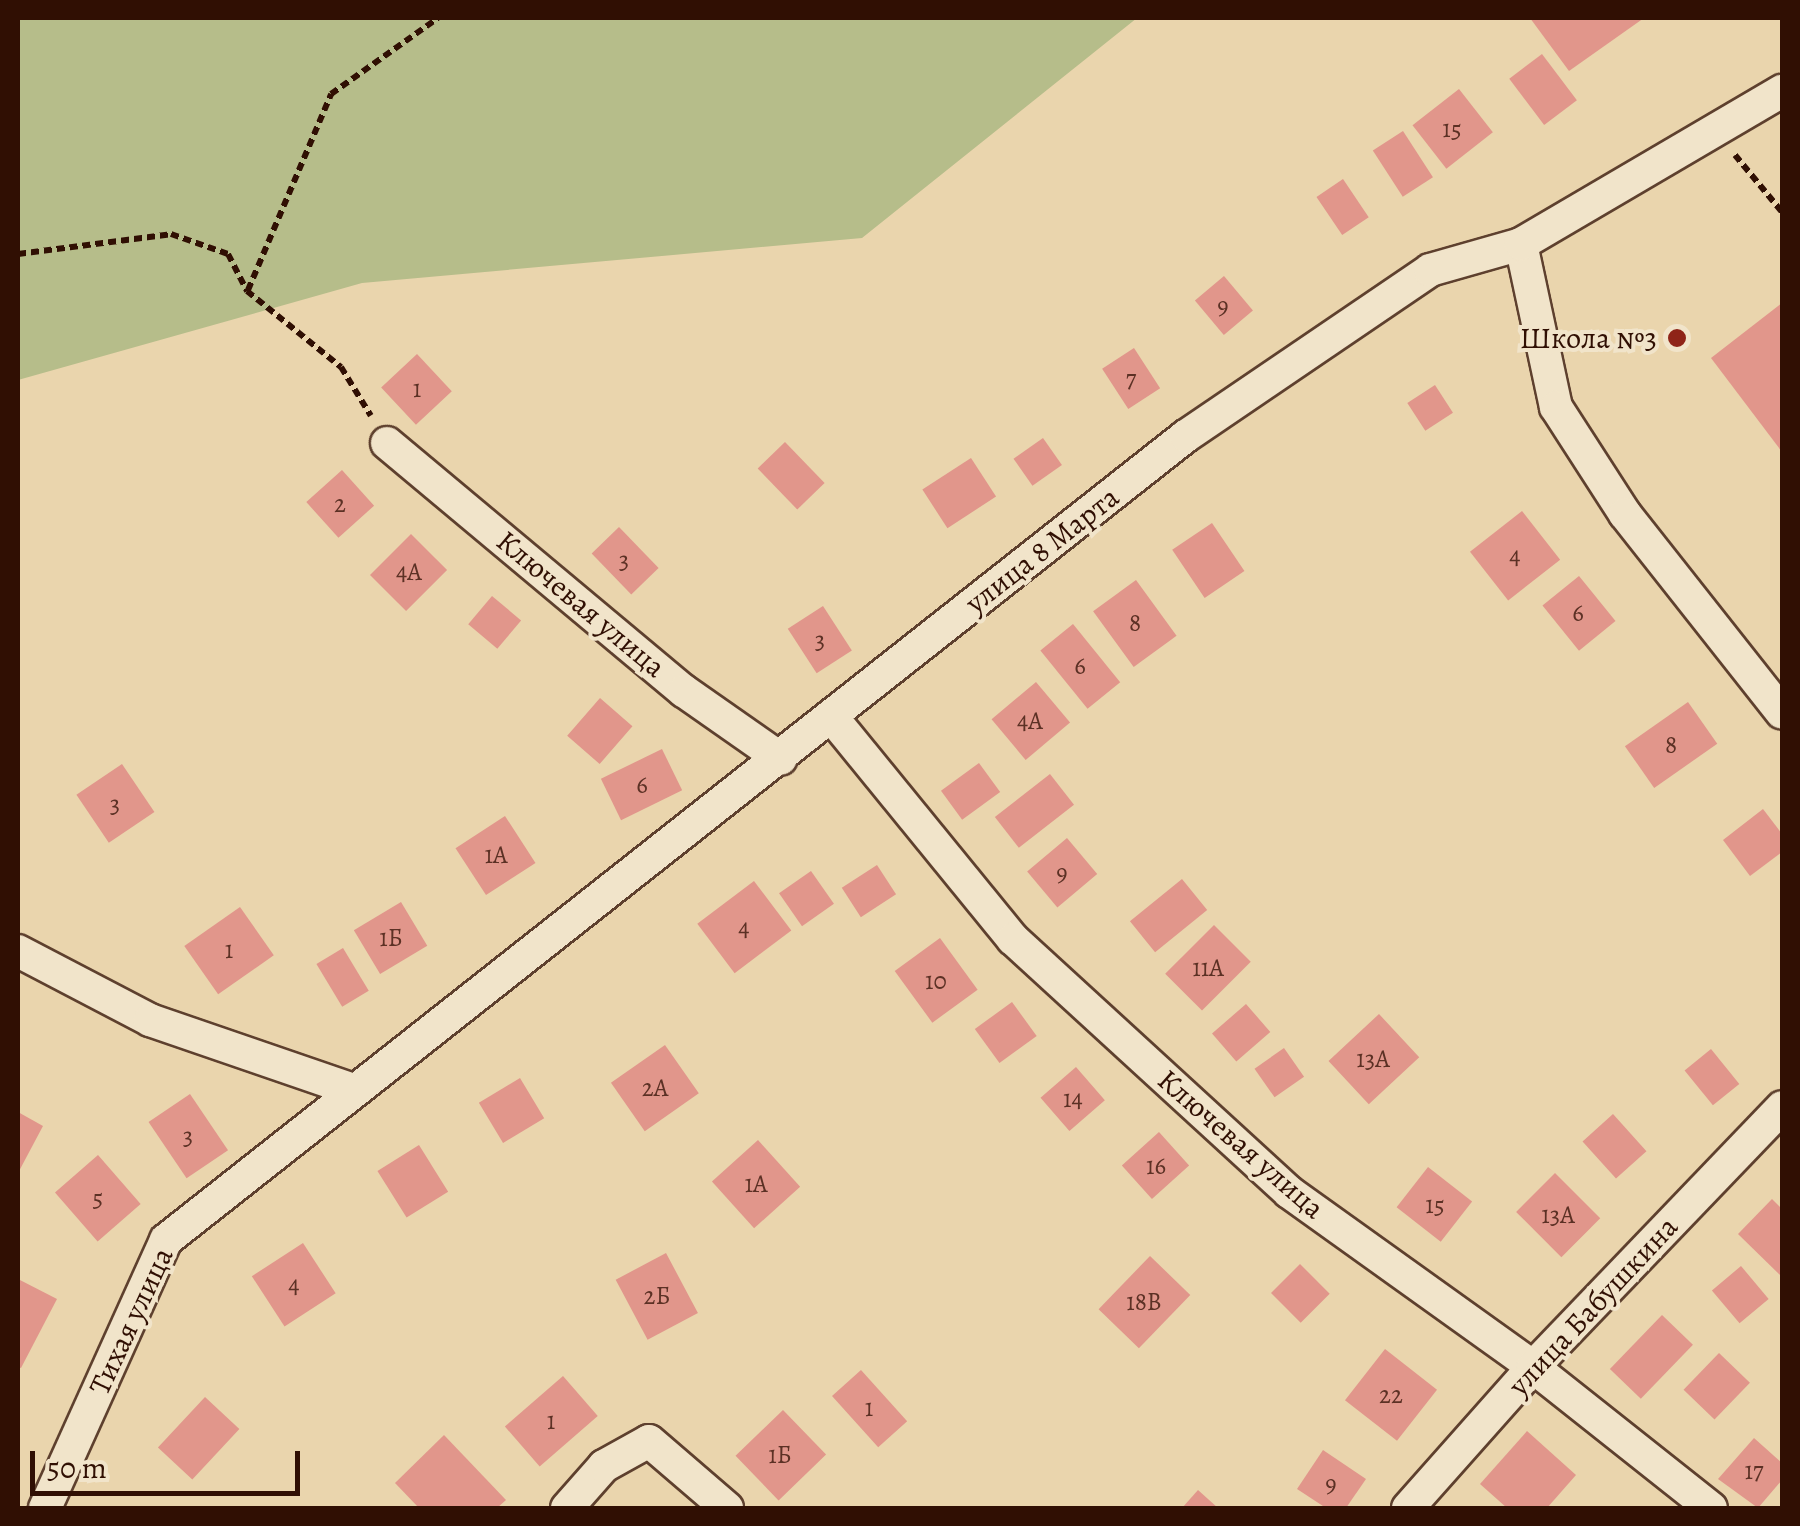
<!DOCTYPE html>
<html>
<head>
<meta charset="utf-8">
<style>
	body { margin:0 }
	#map { position:relative; width:1800px; height:1526px; overflow:hidden; background:#ead5ad; font-family:Alegreya,serif }
	div>[style] { position:absolute }
	.green>* { inset:0; background:#b6bd8a }
	.building>* { inset:0; background:#e1968b; transform-origin:0 0 }
	.path>* { height:6px; margin-top:-3px; transform-origin:0; background:repeating-linear-gradient(90deg,#300f03 0 8px,transparent 0 13px) }
	.roads { filter:drop-shadow(2px 0 #5e402e) drop-shadow(-2px 0 #5e402e) drop-shadow(0 2px #5e402e) drop-shadow(0 -2px #5e402e) }
	.street>* { height:32px; margin:-16px; padding:0 16px; transform-origin:16px; border-radius:16px; background:#f1e4ca }
	.dots>* { width:28px; height:28px; translate:-50% -50%; box-sizing:border-box; border:5px solid #f1e4ca; border-radius:50% }
	span { translate:-50% -50%; white-space:nowrap; text-align:center; line-height:1.15; -webkit-text-stroke:8px #f1e4ca; paint-order:stroke }
	.number-label { font-size:25px; color:#5c3125 }
	.number-label span { -webkit-text-stroke-width:0 }
	.poi-label { font-size:30px; color:#300f03 }
	.right { translate:-100% -50%; text-align:right }
	.street-label { font-size:30px; color:#300f03 }
	.frame { position:absolute; inset:0; border:20px solid #300f03; pointer-events:none }
	.scale { position:absolute; left:30px; top:1451px; width:270px; height:45px; box-sizing:border-box; border:5px solid #300f03; border-top:0; padding-left:12px; font-size:30px; line-height:35px; white-space:nowrap; color:#300f03; -webkit-text-stroke:8px #f1e4ca; paint-order:stroke }
</style>
</head>
<body>
<div id="map">
	<div class="green">
		<div style="clip-path:polygon(18px 18px,1137px 18px,862px 238px,362px 283px,18px 380px)"></div>
	</div>
	<div class="building">
		<div style="clip-path:polygon(1530px 18px,1644px 18px,1569px 71px)"></div>
		<div style="left:1542px;top:54px;width:58px;height:41px;rotate:53deg"></div>
		<div style="left:1459px;top:89px;width:55px;height:59px;rotate:52deg"></div>
		<div style="left:1403px;top:131px;width:55px;height:36px;rotate:57deg"></div>
		<div style="left:1343px;top:179px;width:46px;height:32px;rotate:56deg"></div>
		<div style="left:1224px;top:276px;width:45px;height:38px;rotate:50deg"></div>
		<div style="clip-path:polygon(1782px 303px,1782px 452px,1711px 358px)"></div>
		<div style="left:1134px;top:348px;width:48px;height:38px;rotate:57deg"></div>
		<div style="left:417px;top:354px;width:51px;height:49px;rotate:47deg"></div>
		<div style="left:1435px;top:385px;width:33px;height:33px;rotate:57deg"></div>
		<div style="left:1043px;top:438px;width:33px;height:36px;rotate:55deg"></div>
		<div style="left:785px;top:442px;width:57px;height:38px;rotate:46deg"></div>
		<div style="left:971px;top:458px;width:46px;height:58px;rotate:57deg"></div>
		<div style="left:342px;top:470px;width:48px;height:48px;rotate:48deg"></div>
		<div style="left:1522px;top:511px;width:62px;height:66px;rotate:52deg"></div>
		<div style="left:1212px;top:523px;width:58px;height:48px;rotate:56deg"></div>
		<div style="left:619px;top:527px;width:57px;height:38px;rotate:46deg"></div>
		<div style="left:411px;top:534px;width:51px;height:58px;rotate:45deg"></div>
		<div style="left:1579px;top:576px;width:58px;height:47px;rotate:51deg"></div>
		<div style="left:1136px;top:580px;width:69px;height:53px;rotate:54deg"></div>
		<div style="left:492px;top:596px;width:38px;height:37px;rotate:40deg"></div>
		<div style="left:823px;top:606px;width:53px;height:42px;rotate:57deg"></div>
		<div style="left:1073px;top:624px;width:75px;height:42px;rotate:51deg"></div>
		<div style="left:1036px;top:682px;width:53px;height:58px;rotate:50deg"></div>
		<div style="left:600px;top:698px;width:43px;height:50px;rotate:41deg"></div>
		<div style="left:1688px;top:702px;width:51px;height:77px;rotate:55deg"></div>
		<div style="left:662px;top:749px;width:46px;height:68px;rotate:64deg"></div>
		<div style="left:979px;top:763px;width:36px;height:47px;rotate:54deg"></div>
		<div style="left:122px;top:764px;width:58px;height:55px;rotate:56deg"></div>
		<div style="left:1050px;top:774px;width:39px;height:70px;rotate:52deg"></div>
		<div style="clip-path:polygon(1763px 809px,1782px 834px,1782px 852px,1750px 876px,1723px 840px)"></div>
		<div style="left:505px;top:816px;width:56px;height:59px;rotate:57deg"></div>
		<div style="left:1067px;top:838px;width:47px;height:52px;rotate:50deg"></div>
		<div style="left:877px;top:865px;width:35px;height:42px;rotate:57deg"></div>
		<div style="left:811px;top:871px;width:40px;height:39px;rotate:55deg"></div>
		<div style="left:1182px;top:879px;width:40px;height:67px;rotate:51deg"></div>
		<div style="left:754px;top:881px;width:62px;height:71px;rotate:53deg"></div>
		<div style="left:401px;top:902px;width:51px;height:55px;rotate:59deg"></div>
		<div style="left:240px;top:907px;width:59px;height:68px;rotate:55deg"></div>
		<div style="left:1214px;top:925px;width:52px;height:69px;rotate:45deg"></div>
		<div style="left:940px;top:938px;width:64px;height:56px;rotate:54deg"></div>
		<div style="left:343px;top:948px;width:50px;height:31px;rotate:59deg"></div>
		<div style="left:1012px;top:1002px;width:42px;height:46px;rotate:54deg"></div>
		<div style="left:1246px;top:1004px;width:37px;height:45px;rotate:49deg"></div>
		<div style="left:1379px;top:1014px;width:59px;height:69px;rotate:47deg"></div>
		<div style="left:665px;top:1045px;width:59px;height:66px;rotate:55deg"></div>
		<div style="left:1284px;top:1048px;width:35px;height:36px;rotate:55deg"></div>
		<div style="left:1711px;top:1049px;width:45px;height:34px;rotate:51deg"></div>
		<div style="left:1076px;top:1067px;width:44px;height:47px;rotate:49deg"></div>
		<div style="left:520px;top:1078px;width:47px;height:48px;rotate:59deg"></div>
		<div style="left:190px;top:1094px;width:68px;height:50px;rotate:56deg"></div>
		<div style="clip-path:polygon(18px 1112px,43px 1126px,18px 1173px)"></div>
		<div style="left:1613px;top:1114px;width:50px;height:41px;rotate:48deg"></div>
		<div style="left:1159px;top:1132px;width:45px;height:50px;rotate:48deg"></div>
		<div style="left:758px;top:1140px;width:63px;height:62px;rotate:48deg"></div>
		<div style="left:419px;top:1145px;width:55px;height:49px;rotate:58deg"></div>
		<div style="left:98px;top:1155px;width:65px;height:57px;rotate:49deg"></div>
		<div style="left:1428px;top:1167px;width:56px;height:51px;rotate:38deg"></div>
		<div style="left:1555px;top:1173px;width:64px;height:55px;rotate:45deg"></div>
		<div style="clip-path:polygon(1772px 1199px,1782px 1209px,1782px 1277px,1738px 1234px)"></div>
		<div style="left:303px;top:1243px;width:60px;height:61px;rotate:57deg"></div>
		<div style="left:666px;top:1253px;width:68px;height:57px;rotate:62deg"></div>
		<div style="left:1150px;top:1256px;width:56px;height:74px;rotate:44deg"></div>
		<div style="left:1300px;top:1264px;width:42px;height:41px;rotate:45deg"></div>
		<div style="left:1741px;top:1266px;width:43px;height:38px;rotate:50deg"></div>
		<div style="clip-path:polygon(18px 1279px,57px 1299px,21px 1368px,18px 1367px)"></div>
		<div style="left:1662px;top:1315px;width:43px;height:75px;rotate:44deg"></div>
		<div style="left:1385px;top:1349px;width:66px;height:65px;rotate:38deg"></div>
		<div style="left:1719px;top:1353px;width:43px;height:51px;rotate:44deg"></div>
		<div style="left:861px;top:1370px;width:69px;height:39px;rotate:48deg"></div>
		<div style="left:563px;top:1376px;width:53px;height:77px;rotate:49deg"></div>
		<div style="left:205px;top:1397px;width:47px;height:69px;rotate:43deg"></div>
		<div style="left:783px;top:1410px;width:62px;height:66px;rotate:46deg"></div>
		<div style="clip-path:polygon(1527px 1431px,1576px 1475px,1547px 1508px,1507px 1508px,1480px 1484px)"></div>
		<div style="clip-path:polygon(444px 1435px,506px 1500px,497px 1508px,419px 1508px,395px 1483px)"></div>
		<div style="clip-path:polygon(1754px 1438px,1782px 1463px,1782px 1480px,1758px 1508px,1718px 1479px)"></div>
		<div style="clip-path:polygon(1323px 1450px,1366px 1479px,1346px 1508px,1326px 1508px,1297px 1489px)"></div>
		<div style="clip-path:polygon(1198px 1490px,1218px 1508px,1182px 1508px)"></div>
	</div>
	<div class="path">
		<div style="left:1735px;top:155px;width:74px;rotate:50.5deg"></div>
		<div style="left:18px;top:254px;width:154px;rotate:-7.4deg"></div>
		<div style="left:171px;top:234px;width:60px;rotate:19.3deg"></div>
		<div style="left:228px;top:254px;width:42px;rotate:62.8deg"></div>
		<div style="left:247px;top:291px;width:121px;rotate:39deg"></div>
		<div style="left:341px;top:367px;width:57px;rotate:58.5deg"></div>
		<div style="left:248px;top:290px;width:213px;rotate:-67deg"></div>
		<div style="left:331px;top:94px;width:131px;rotate:-35.4deg"></div>
	</div>
	<div class="roads">
		<div class="street">
			<div style="left:1521px;top:244px;width:167px;rotate:77.9deg"></div>
			<div style="left:1556px;top:407px;width:127px;rotate:57.2deg"></div>
			<div style="left:1625px;top:514px;width:253px;rotate:51.7deg"></div>
			<div style="left:387px;top:443px;width:387px;rotate:39.9deg"></div>
			<div style="left:684px;top:691px;width:118px;rotate:35deg"></div>
			<div style="left:831px;top:716px;width:288px;rotate:50.8deg"></div>
			<div style="left:1013px;top:939px;width:374px;rotate:42.5deg"></div>
			<div style="left:1289px;top:1192px;width:300px;rotate:35.6deg"></div>
			<div style="left:1533px;top:1367px;width:227px;rotate:38.4deg"></div>
			<div style="left:18px;top:951px;width:149px;rotate:27.6deg"></div>
			<div style="left:150px;top:1020px;width:215px;rotate:19deg"></div>
			<div style="left:45px;top:1508px;width:294px;rotate:-65.7deg"></div>
			<div style="left:166px;top:1240px;width:1299px;rotate:-38.25deg"></div>
			<div style="left:1186px;top:436px;width:295px;rotate:-34.2deg"></div>
			<div style="left:1430px;top:270px;width:95px;rotate:-15.9deg"></div>
			<div style="left:1521px;top:244px;width:303px;rotate:-30.4deg"></div>
			<div style="left:567px;top:1508px;width:56px;rotate:-48.6deg"></div>
			<div style="left:604px;top:1466px;width:51px;rotate:-29.1deg"></div>
			<div style="left:649px;top:1441px;width:103px;rotate:40.7deg"></div>
			<div style="left:1408px;top:1508px;width:188px;rotate:-48.4deg"></div>
			<div style="left:1533px;top:1367px;width:360px;rotate:-46.2deg"></div>
		</div>
	</div>
	<div class="dots">
		<div style="left:1677px;top:338px;background:#8f2418"></div>
	</div>
	<div class="number-label">
		<span style="left:1452px;top:129px">15</span>
		<span style="left:1223px;top:306px">9</span>
		<span style="left:1131px;top:379px">7</span>
		<span style="left:417px;top:389px">1</span>
		<span style="left:340px;top:504px">2</span>
		<span style="left:1515px;top:556px">4</span>
		<span style="left:624px;top:560px">3</span>
		<span style="left:409px;top:572px">4А</span>
		<span style="left:1578px;top:613px">6</span>
		<span style="left:1135px;top:623px">8</span>
		<span style="left:820px;top:640px">3</span>
		<span style="left:1080px;top:666px">6</span>
		<span style="left:1030px;top:721px">4А</span>
		<span style="left:1671px;top:745px">8</span>
		<span style="left:642px;top:785px">6</span>
		<span style="left:115px;top:804px">3</span>
		<span style="left:496px;top:855px">1А</span>
		<span style="left:1062px;top:873px">9</span>
		<span style="left:744px;top:928px">4</span>
		<span style="left:391px;top:938px">1Б</span>
		<span style="left:229px;top:950px">1</span>
		<span style="left:1208px;top:968px">11А</span>
		<span style="left:936px;top:981px">10</span>
		<span style="left:1373px;top:1059px">13А</span>
		<span style="left:655px;top:1088px">2А</span>
		<span style="left:1073px;top:1099px">14</span>
		<span style="left:188px;top:1136px">3</span>
		<span style="left:1156px;top:1166px">16</span>
		<span style="left:756px;top:1184px">1А</span>
		<span style="left:98px;top:1198px">5</span>
		<span style="left:1435px;top:1205px">15</span>
		<span style="left:1558px;top:1215px">13А</span>
		<span style="left:294px;top:1285px">4</span>
		<span style="left:657px;top:1296px">2Б</span>
		<span style="left:1144px;top:1302px">18В</span>
		<span style="left:1391px;top:1395px">22</span>
		<span style="left:869px;top:1408px">1</span>
		<span style="left:551px;top:1421px">1</span>
		<span style="left:780px;top:1455px">1Б</span>
		<span style="left:1754px;top:1471px">17</span>
		<span style="left:1331px;top:1484px">9</span>
	</div>
	<div class="poi-label">
		<span class="right" style="left:1657px;top:338px">Школа №3</span>
	</div>
	<div class="street-label">
		<span style="left:1042px;top:550px;rotate:-38deg">улица 8 Марта</span>
		<span style="left:581px;top:604px;rotate:40deg">Ключевая улица</span>
		<span style="left:1241px;top:1144px;rotate:41deg">Ключевая улица</span>
		<span style="left:1593px;top:1306px;rotate:-47deg">улица Бабушкина</span>
		<span style="left:131px;top:1321px;rotate:-65deg">Тихая улица</span>
	</div>
	<div class="frame"></div>
	<div class="scale">50 m</div>
</div>
</body>
</html>
